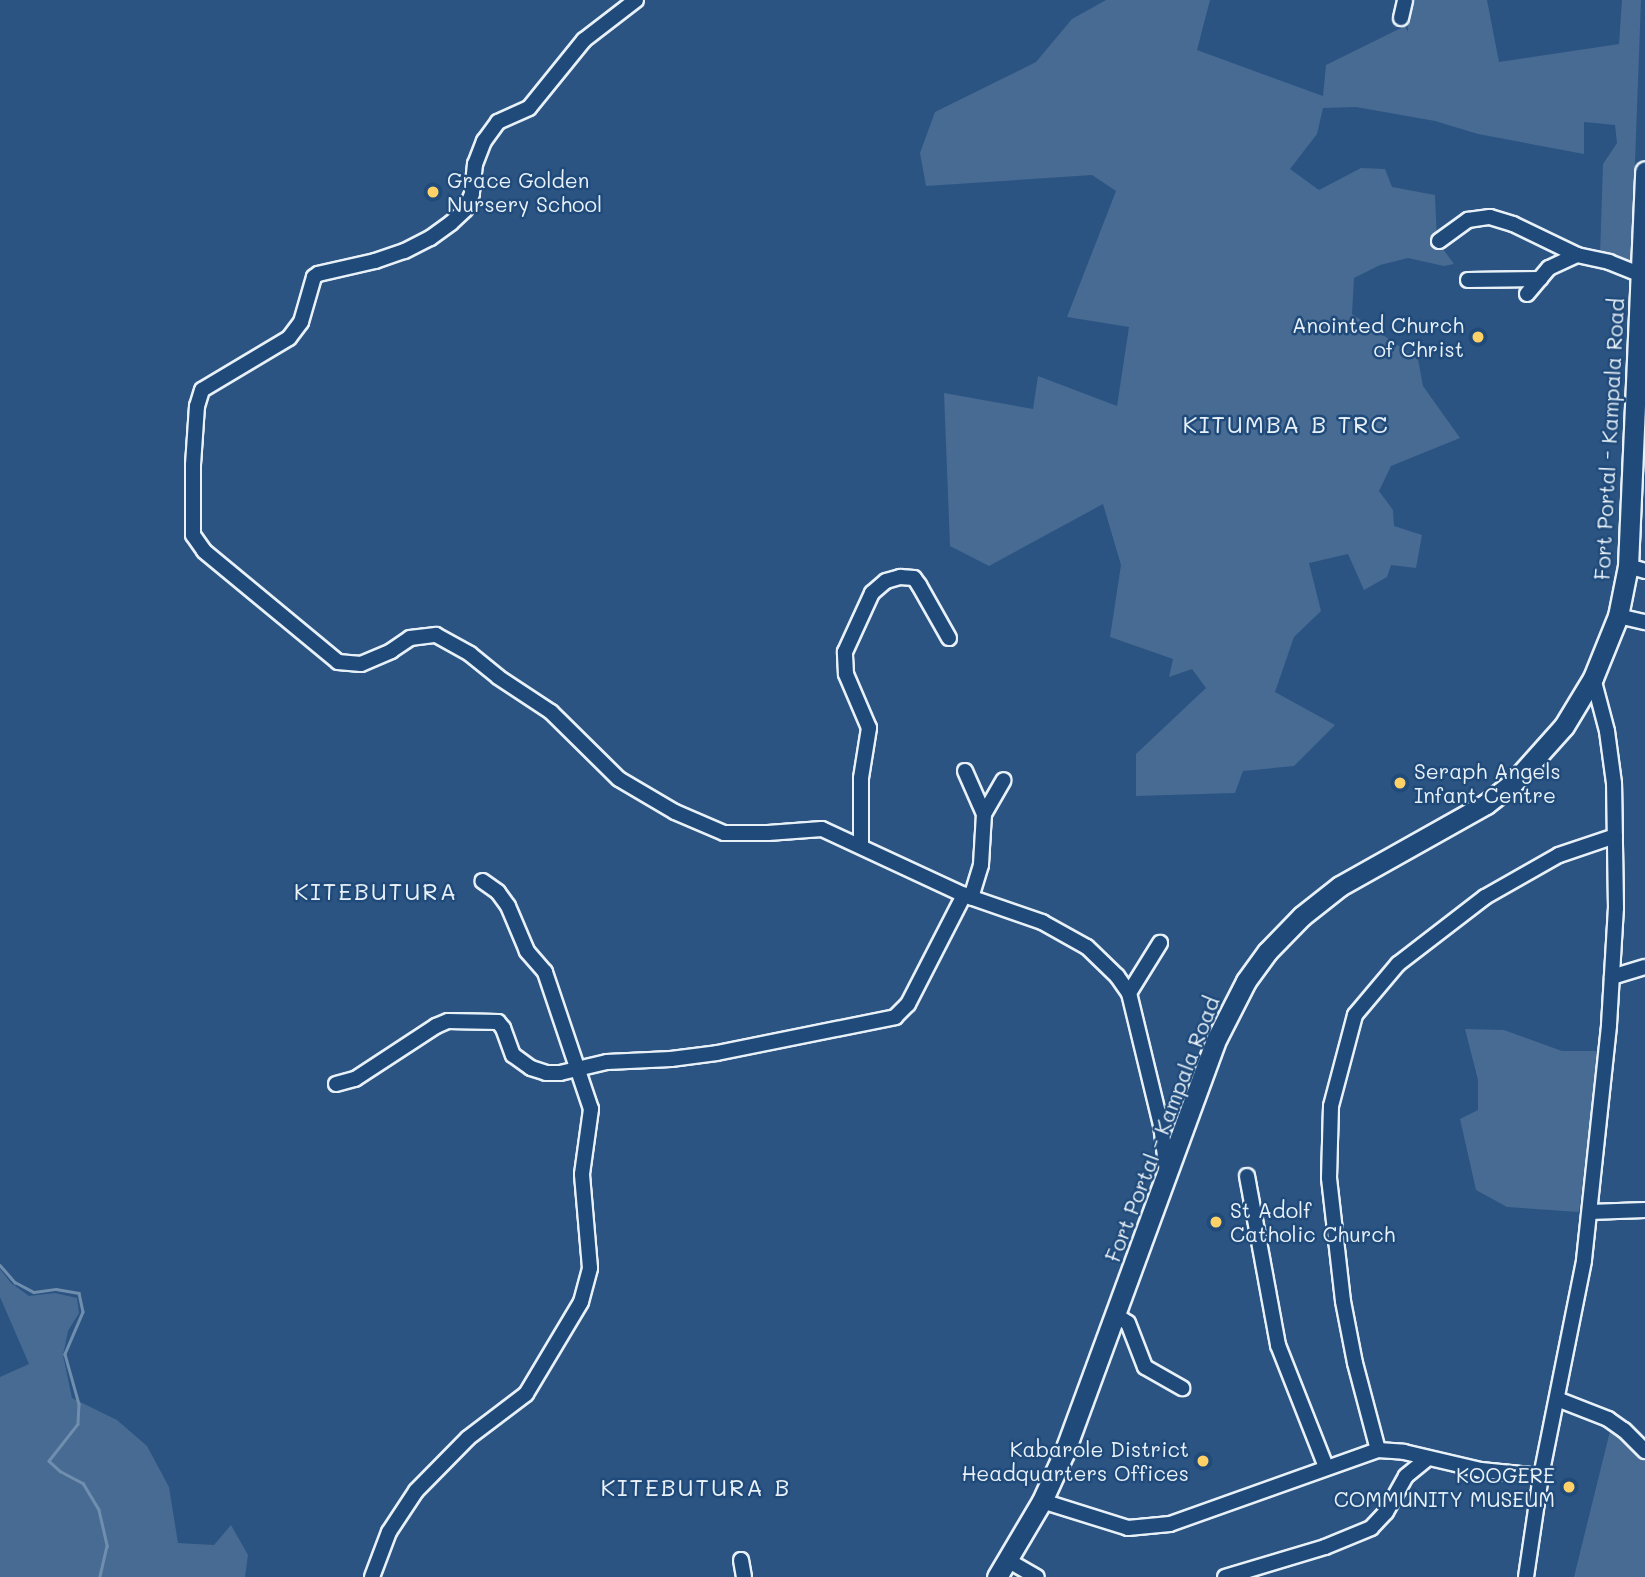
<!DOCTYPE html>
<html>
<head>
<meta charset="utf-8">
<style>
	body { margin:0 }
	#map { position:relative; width:1645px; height:1577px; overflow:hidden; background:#2b5482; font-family:Mali,sans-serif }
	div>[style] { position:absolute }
	.green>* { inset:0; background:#476b93 }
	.stream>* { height:2.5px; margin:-1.25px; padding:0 1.25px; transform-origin:1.25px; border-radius:1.25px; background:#708ead }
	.roads { filter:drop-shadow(2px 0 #e8f1f8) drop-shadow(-2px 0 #e8f1f8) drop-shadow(0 2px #e8f1f8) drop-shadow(0 -2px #e8f1f8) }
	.minor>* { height:14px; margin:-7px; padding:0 7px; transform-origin:7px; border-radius:7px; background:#1f4a7a }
	.highway>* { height:19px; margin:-9.5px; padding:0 9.5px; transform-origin:9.5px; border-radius:9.5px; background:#1f4a7a }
	.dots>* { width:19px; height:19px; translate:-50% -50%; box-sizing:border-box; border:4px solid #1f4a7a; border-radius:50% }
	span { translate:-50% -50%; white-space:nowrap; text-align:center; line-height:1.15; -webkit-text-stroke:5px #1f4a7a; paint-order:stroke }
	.poi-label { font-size:21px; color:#e8f1f8 }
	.left { translate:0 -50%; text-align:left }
	.right { translate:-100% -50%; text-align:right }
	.street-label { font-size:21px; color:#e8f1f8 }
	.quarter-label { font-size:24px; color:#e8f1f8; letter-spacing:2px }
</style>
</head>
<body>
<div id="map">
	<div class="green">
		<div style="clip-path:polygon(1106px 0,1210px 0,1197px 50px,1323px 96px,1326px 65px,1405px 26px,1408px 32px,1407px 0,1487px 0,1499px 62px,1619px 44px,1622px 0,1641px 0,1631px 271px,1600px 256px,1603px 164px,1617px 143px,1615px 125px,1584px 122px,1584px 154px,1478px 134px,1435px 121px,1356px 107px,1323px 108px,1317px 134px,1290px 169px,1319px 190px,1361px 168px,1385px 169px,1392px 187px,1435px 195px,1437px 241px,1454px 264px,1444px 266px,1408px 258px,1380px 265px,1354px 278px,1352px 314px,1418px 359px,1423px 386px,1460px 438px,1391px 466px,1379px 491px,1393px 510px,1394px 526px,1422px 535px,1416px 568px,1391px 565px,1387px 577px,1364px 590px,1348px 554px,1309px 563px,1321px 611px,1294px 637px,1275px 692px,1335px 725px,1294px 766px,1243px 771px,1235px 793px,1136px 796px,1136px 754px,1206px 688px,1192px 669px,1169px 677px,1173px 659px,1110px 637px,1121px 565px,1103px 504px,989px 566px,950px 546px,944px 393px,1033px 409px,1038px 376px,1117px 406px,1129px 327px,1067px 317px,1116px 191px,1092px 175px,926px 186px,920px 153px,935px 112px,1036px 62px,1072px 19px)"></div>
		<div style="clip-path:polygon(1465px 1029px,1504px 1030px,1562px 1051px,1599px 1051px,1579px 1212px,1507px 1207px,1476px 1190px,1460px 1119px,1478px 1110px,1478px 1080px)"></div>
		<div style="clip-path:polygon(0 1269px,11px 1283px,29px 1296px,55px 1293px,77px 1298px,79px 1313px,68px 1331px,63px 1355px,72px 1398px,117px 1420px,147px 1446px,169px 1487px,178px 1543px,214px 1545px,231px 1525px,248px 1555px,245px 1577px,0 1577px,0 1377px,29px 1364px,0 1297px)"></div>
		<div style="clip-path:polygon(1611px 1427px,1645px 1456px,1645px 1577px,1574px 1577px)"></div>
	</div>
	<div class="stream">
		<div style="left:0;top:1265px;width:23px;rotate:49deg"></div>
		<div style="left:15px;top:1282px;width:21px;rotate:28deg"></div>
		<div style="left:34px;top:1292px;width:22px;rotate:-8deg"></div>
		<div style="left:56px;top:1289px;width:23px;rotate:10deg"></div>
		<div style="left:79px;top:1293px;width:19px;rotate:78deg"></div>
		<div style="left:83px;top:1312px;width:46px;rotate:113.2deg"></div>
		<div style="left:65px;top:1354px;width:52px;rotate:74.4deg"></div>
		<div style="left:79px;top:1404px;width:20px;rotate:93deg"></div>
		<div style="left:78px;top:1424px;width:47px;rotate:128.1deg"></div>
		<div style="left:49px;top:1461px;width:15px;rotate:42deg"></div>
		<div style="left:60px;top:1471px;width:26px;rotate:28deg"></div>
		<div style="left:83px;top:1483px;width:31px;rotate:59deg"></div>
		<div style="left:99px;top:1510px;width:37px;rotate:77deg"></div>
		<div style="left:107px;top:1546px;width:32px;rotate:103deg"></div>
	</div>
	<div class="roads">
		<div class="minor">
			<div style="left:636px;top:0;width:66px;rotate:142.4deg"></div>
			<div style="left:584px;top:40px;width:87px;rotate:129deg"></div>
			<div style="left:529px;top:108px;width:34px;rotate:156deg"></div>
			<div style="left:498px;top:122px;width:24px;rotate:126deg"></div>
			<div style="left:484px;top:141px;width:25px;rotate:111deg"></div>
			<div style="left:475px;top:164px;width:30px;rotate:96deg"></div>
			<div style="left:472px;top:194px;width:17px;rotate:114deg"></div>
			<div style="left:465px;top:210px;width:19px;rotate:137deg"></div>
			<div style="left:451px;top:223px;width:26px;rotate:144deg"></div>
			<div style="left:430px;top:238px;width:29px;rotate:153deg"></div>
			<div style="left:404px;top:251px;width:31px;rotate:161deg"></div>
			<div style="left:375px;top:261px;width:58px;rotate:167.2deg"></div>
			<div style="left:318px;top:274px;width:5px;rotate:143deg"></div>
			<div style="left:314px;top:277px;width:47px;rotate:106.1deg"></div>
			<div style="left:301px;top:322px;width:20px;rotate:127deg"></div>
			<div style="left:289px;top:338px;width:101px;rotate:149.1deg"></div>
			<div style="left:202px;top:390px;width:17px;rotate:107deg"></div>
			<div style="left:197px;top:406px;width:59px;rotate:93.9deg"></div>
			<div style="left:193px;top:465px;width:70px;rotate:90deg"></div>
			<div style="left:193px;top:535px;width:19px;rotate:55deg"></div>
			<div style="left:204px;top:551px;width:174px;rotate:39.6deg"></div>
			<div style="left:338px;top:662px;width:23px;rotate:5deg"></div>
			<div style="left:361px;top:664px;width:33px;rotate:-23deg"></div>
			<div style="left:391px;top:651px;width:23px;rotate:-34deg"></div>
			<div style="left:410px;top:638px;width:26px;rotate:-7deg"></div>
			<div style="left:436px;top:635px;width:39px;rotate:29deg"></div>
			<div style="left:470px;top:654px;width:36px;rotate:39deg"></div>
			<div style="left:498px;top:677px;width:64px;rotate:33.4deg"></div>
			<div style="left:551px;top:712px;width:95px;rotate:44.6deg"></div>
			<div style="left:619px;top:779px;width:65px;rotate:30.5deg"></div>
			<div style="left:675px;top:812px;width:53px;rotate:23.2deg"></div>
			<div style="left:724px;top:833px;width:44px"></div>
			<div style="left:768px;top:833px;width:54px;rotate:-4.2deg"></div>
			<div style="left:822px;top:829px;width:157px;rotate:24.9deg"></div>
			<div style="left:964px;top:895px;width:83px;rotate:19.1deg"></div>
			<div style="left:1042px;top:922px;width:51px;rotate:29.1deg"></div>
			<div style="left:1087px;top:947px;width:42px;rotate:44deg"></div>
			<div style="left:1117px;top:976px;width:21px;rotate:55deg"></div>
			<div style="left:1129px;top:993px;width:136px;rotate:76.4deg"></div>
			<div style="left:1161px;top:1125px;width:47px;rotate:82.7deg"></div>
			<div style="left:1401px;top:18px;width:18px;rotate:-77deg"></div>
			<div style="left:1439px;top:241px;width:36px;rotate:-36deg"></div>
			<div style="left:1468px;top:220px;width:22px;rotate:-8deg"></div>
			<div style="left:1490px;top:217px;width:24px;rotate:17deg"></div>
			<div style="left:1513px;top:224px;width:71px;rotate:25.8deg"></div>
			<div style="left:1468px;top:280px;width:72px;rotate:-0.8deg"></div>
			<div style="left:1527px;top:294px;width:34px;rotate:-50deg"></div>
			<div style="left:1549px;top:268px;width:31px;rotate:-25deg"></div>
			<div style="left:1577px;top:255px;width:33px;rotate:12deg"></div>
			<div style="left:1609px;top:262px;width:35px;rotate:22deg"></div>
			<div style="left:1628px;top:566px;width:18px;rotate:16deg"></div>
			<div style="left:1618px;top:616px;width:28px;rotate:13deg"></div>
			<div style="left:965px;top:771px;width:47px;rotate:66.2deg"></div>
			<div style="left:984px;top:814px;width:51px;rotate:93.4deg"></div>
			<div style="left:981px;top:865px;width:34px;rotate:107deg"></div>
			<div style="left:984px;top:814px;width:39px;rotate:-60deg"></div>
			<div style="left:861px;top:846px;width:68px;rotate:-90deg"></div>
			<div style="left:861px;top:778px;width:51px;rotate:-80.9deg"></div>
			<div style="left:869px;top:728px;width:59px;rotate:-113.1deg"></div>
			<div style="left:846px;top:674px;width:22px;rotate:-93deg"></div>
			<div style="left:845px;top:652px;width:65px;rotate:-65.4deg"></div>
			<div style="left:872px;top:593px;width:18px;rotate:-41deg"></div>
			<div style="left:886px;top:581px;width:15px;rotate:-16deg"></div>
			<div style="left:900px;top:577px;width:14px;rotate:4deg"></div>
			<div style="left:914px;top:578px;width:9px;rotate:54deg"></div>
			<div style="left:919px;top:585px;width:61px;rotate:60.5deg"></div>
			<div style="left:1612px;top:977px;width:34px;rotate:-17deg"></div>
			<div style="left:1129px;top:993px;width:59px;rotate:-58.2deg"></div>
			<div style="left:336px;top:1084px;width:20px;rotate:-15deg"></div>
			<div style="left:355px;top:1079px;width:97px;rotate:-33.2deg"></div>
			<div style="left:436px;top:1026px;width:13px;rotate:-23deg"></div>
			<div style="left:448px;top:1021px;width:50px;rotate:1.1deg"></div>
			<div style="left:498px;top:1022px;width:8px;rotate:50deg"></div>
			<div style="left:503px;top:1028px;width:29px;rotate:70deg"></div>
			<div style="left:513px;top:1055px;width:22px;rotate:36deg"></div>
			<div style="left:531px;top:1068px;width:16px;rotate:18deg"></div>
			<div style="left:546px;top:1073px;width:14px"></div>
			<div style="left:560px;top:1073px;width:48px;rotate:-13.2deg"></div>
			<div style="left:607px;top:1062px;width:64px;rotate:-2.7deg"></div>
			<div style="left:671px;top:1059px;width:46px;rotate:-7.4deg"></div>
			<div style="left:717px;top:1053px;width:182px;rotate:-11.4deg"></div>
			<div style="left:895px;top:1017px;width:18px;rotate:-45deg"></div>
			<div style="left:908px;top:1004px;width:123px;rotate:-62.8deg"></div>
			<div style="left:1247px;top:1176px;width:172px;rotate:79.6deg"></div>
			<div style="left:1278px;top:1345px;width:131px;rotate:68.5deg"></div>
			<div style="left:1590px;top:1212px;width:55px;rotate:-2.1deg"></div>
			<div style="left:1116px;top:1315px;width:14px;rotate:34deg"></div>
			<div style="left:1128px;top:1323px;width:47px;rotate:68.9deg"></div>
			<div style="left:1145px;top:1367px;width:43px;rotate:29.6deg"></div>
			<div style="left:1557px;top:1399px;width:55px;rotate:21.4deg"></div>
			<div style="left:1608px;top:1419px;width:19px;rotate:35deg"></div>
			<div style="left:1624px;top:1430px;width:30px;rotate:45deg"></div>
			<div style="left:1378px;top:1450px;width:90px;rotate:-104.8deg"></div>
			<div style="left:1355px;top:1363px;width:63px;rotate:-101deg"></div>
			<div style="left:1343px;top:1301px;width:124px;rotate:-96.5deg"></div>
			<div style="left:1329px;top:1178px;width:72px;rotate:-88.4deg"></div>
			<div style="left:1331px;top:1106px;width:94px;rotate:-75.2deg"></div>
			<div style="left:1355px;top:1015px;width:67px;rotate:-49.9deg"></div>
			<div style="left:1398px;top:964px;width:110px;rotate:-37.6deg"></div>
			<div style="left:1485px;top:897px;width:85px;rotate:-29.6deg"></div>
			<div style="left:1559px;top:855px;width:59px;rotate:-18.7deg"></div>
			<div style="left:1042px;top:1501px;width:90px;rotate:17.4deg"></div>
			<div style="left:1128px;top:1528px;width:42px;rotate:-5.4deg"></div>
			<div style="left:1170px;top:1524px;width:221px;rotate:-19.6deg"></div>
			<div style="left:1378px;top:1450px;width:26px;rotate:4deg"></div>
			<div style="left:1404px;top:1452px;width:79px;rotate:13.2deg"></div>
			<div style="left:1481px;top:1470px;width:60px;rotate:5.7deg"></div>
			<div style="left:741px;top:1560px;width:17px;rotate:80deg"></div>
			<div style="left:1009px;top:1561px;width:32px;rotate:30deg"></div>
			<div style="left:372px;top:1577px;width:48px;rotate:-69.3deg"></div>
			<div style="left:389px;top:1532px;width:49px;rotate:-56.6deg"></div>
			<div style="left:416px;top:1491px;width:74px;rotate:-45.5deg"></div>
			<div style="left:468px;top:1438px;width:73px;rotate:-37.2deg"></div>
			<div style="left:526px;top:1394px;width:107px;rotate:-59.1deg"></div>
			<div style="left:581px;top:1302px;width:35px;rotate:-75deg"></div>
			<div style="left:590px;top:1268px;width:94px;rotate:-94.9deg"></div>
			<div style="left:582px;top:1174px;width:66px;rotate:-82.1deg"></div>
			<div style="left:591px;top:1109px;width:145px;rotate:-108.6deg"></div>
			<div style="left:545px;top:972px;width:28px;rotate:-131deg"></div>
			<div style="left:527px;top:951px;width:49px;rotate:-112.9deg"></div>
			<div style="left:508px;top:906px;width:17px;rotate:-126deg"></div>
			<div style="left:498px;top:892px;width:19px;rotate:-145deg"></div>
			<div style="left:1225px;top:1577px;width:104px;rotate:-16.7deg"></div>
			<div style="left:1325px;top:1547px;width:50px;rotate:-22.4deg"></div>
			<div style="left:1371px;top:1528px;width:22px;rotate:-47deg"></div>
			<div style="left:1386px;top:1512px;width:41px;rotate:-60.9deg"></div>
			<div style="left:1406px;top:1476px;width:28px;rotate:-39deg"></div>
			<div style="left:1526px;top:1577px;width:102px;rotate:-81.6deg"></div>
			<div style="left:1541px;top:1476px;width:220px;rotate:-78.7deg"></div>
			<div style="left:1584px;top:1260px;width:236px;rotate:-83.9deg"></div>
			<div style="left:1609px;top:1025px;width:117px;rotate:-86.6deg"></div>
			<div style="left:1616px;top:908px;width:125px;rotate:-90.9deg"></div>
			<div style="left:1614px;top:783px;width:52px;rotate:-97.7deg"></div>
			<div style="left:1607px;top:731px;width:55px;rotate:-104.8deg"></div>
		</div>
		<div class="highway">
			<div style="left:997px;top:1577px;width:88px;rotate:-59.4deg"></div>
			<div style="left:1042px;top:1501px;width:53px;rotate:-65.4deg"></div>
			<div style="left:1064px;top:1453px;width:442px;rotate:-69.8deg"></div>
			<div style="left:1217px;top:1038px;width:64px;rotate:-63deg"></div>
			<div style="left:1246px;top:981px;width:36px;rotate:-54deg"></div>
			<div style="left:1267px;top:952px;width:50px;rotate:-45.8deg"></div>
			<div style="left:1302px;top:916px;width:48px;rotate:-38.3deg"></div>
			<div style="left:1340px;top:886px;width:167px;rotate:-29.3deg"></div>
			<div style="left:1486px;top:804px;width:34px;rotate:-38deg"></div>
			<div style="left:1513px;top:783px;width:76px;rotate:-48.2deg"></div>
			<div style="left:1564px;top:726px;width:56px;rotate:-58.9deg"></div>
			<div style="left:1593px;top:678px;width:67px;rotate:-68deg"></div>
			<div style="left:1618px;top:616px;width:51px;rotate:-78.7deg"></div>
			<div style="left:1628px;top:566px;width:395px;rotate:-87.5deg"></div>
		</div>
	</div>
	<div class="dots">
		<div style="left:433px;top:192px;background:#ffd166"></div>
		<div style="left:1478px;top:337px;background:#ffd166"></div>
		<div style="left:1400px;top:783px;background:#ffd166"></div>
		<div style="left:1216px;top:1222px;background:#ffd166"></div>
		<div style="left:1203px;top:1461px;background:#ffd166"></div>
		<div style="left:1569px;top:1487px;background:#ffd166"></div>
	</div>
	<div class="poi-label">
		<span class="left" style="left:447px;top:192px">Grace Golden<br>Nursery School</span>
		<span class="right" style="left:1464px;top:337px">Anointed Church<br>of Christ</span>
		<span class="left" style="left:1414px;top:783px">Seraph Angels<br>Infant Centre</span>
		<span class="left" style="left:1230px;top:1222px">St Adolf<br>Catholic Church</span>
		<span class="right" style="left:1189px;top:1461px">Kabarole District<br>Headquarters Offices</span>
		<span class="right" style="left:1555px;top:1487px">KOOGERE<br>COMMUNITY MUSEUM</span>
	</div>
	<div class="street-label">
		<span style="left:1609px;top:439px;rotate:-87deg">Fort Portal - Kampala Road</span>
		<span style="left:1162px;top:1129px;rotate:-69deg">Fort Portal - Kampala Road</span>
	</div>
	<div class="quarter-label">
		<span style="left:1286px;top:424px">KITUMBA B TRC</span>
		<span style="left:376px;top:891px">KITEBUTURA</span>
		<span style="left:696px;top:1487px">KITEBUTURA B</span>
	</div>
</div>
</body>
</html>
